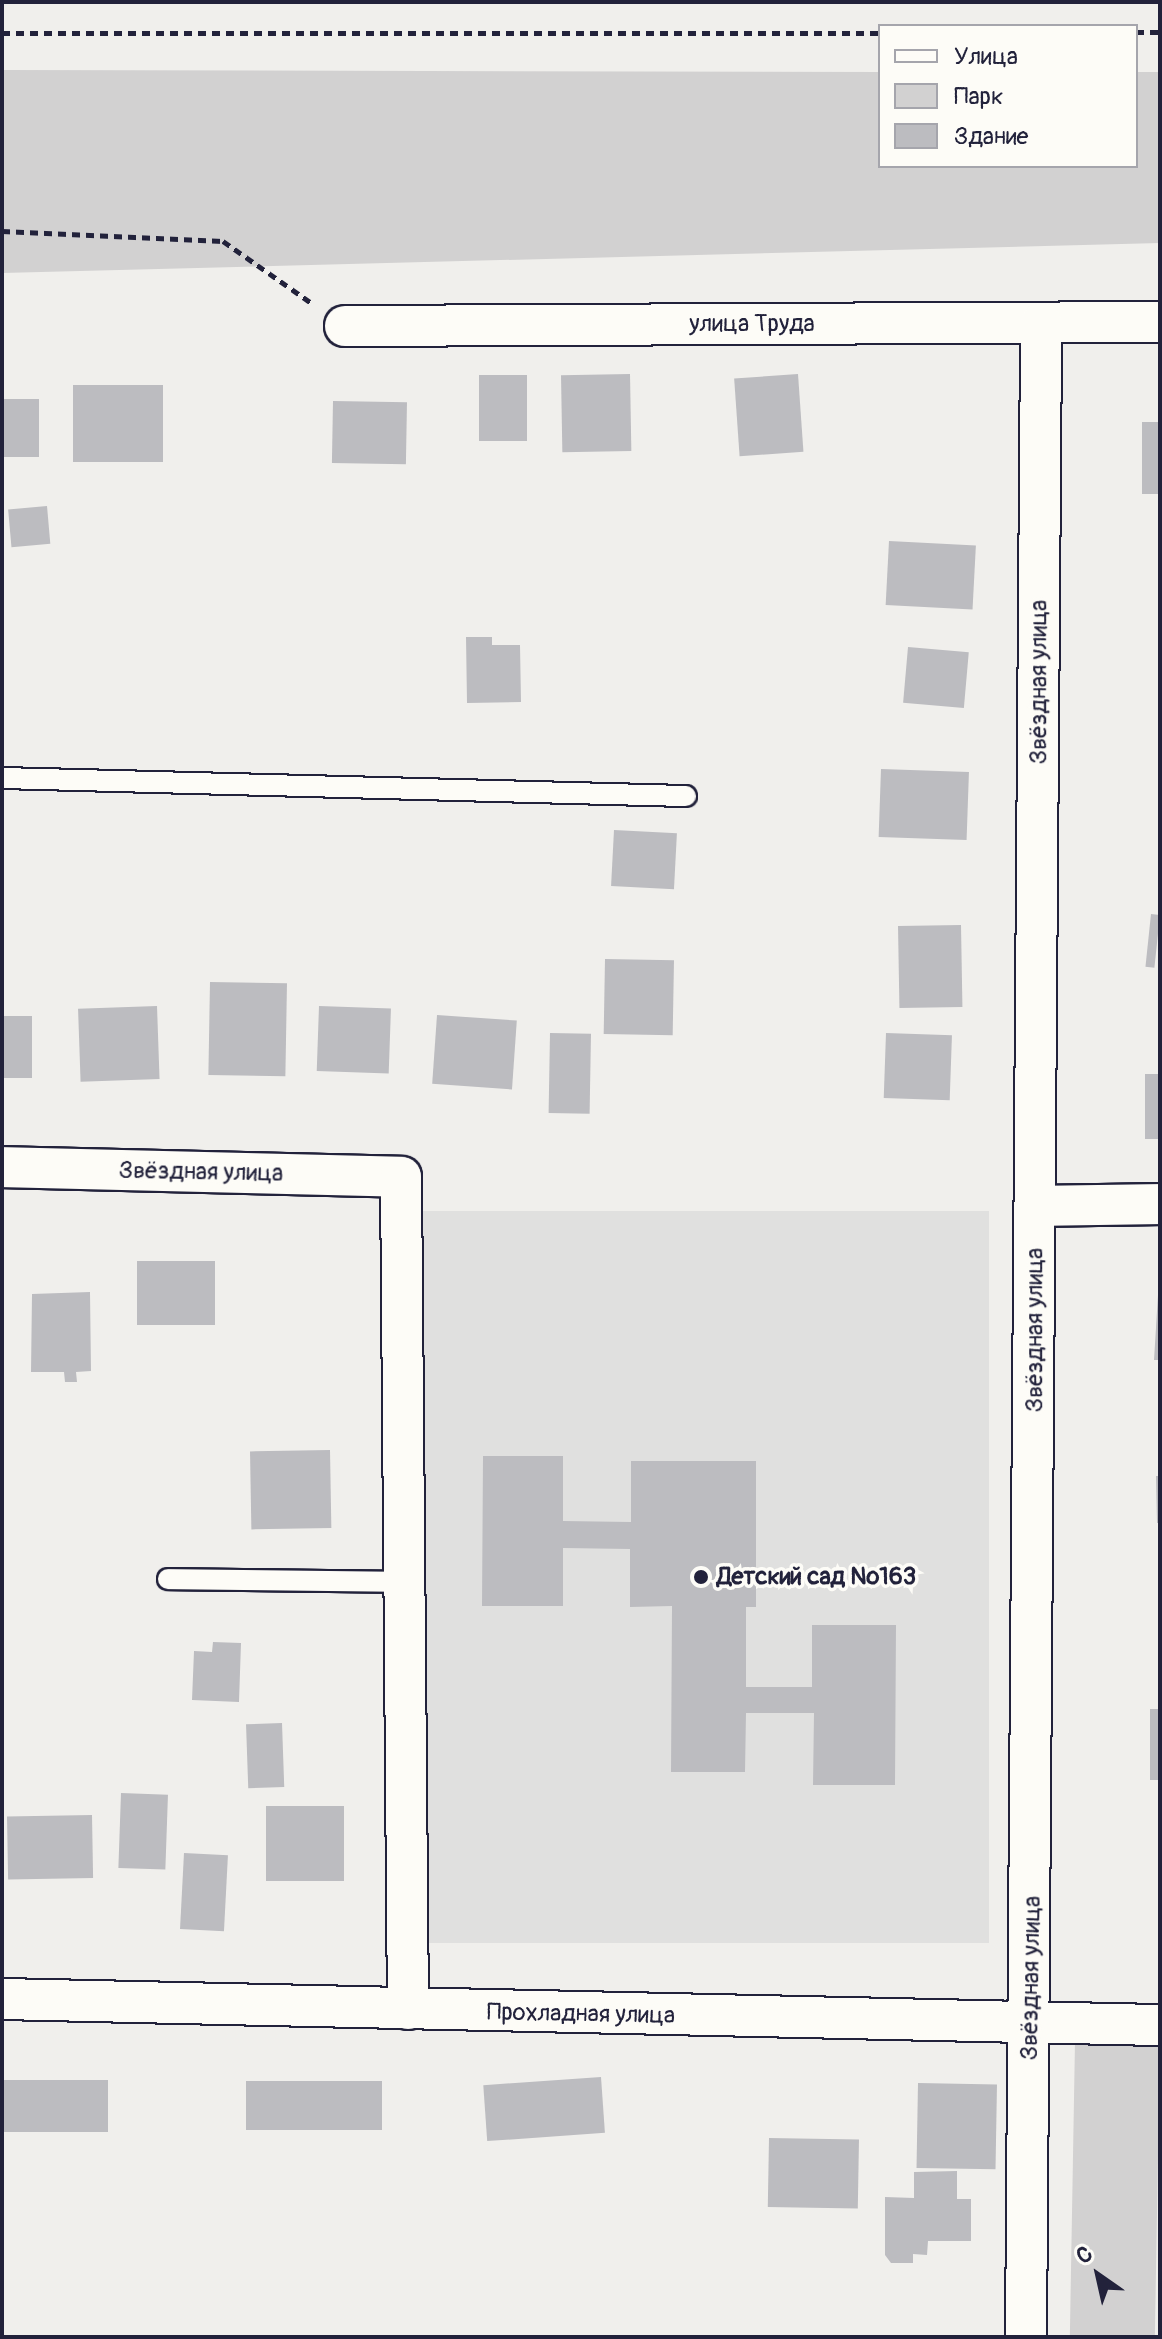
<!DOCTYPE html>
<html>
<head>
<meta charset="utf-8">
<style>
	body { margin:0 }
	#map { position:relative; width:1162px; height:2339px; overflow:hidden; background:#f0efec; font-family:Pangolin,sans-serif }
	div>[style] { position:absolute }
	.built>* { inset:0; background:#e0e0df; transform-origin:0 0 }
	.green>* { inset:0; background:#d2d1d1; transform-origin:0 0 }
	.building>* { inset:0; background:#bcbcc0; transform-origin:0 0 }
	.path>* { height:5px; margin-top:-2.5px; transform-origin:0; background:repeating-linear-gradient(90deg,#22223b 0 8px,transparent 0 14px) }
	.roads { filter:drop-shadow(2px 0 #22223b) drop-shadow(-2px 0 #22223b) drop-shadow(0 2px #22223b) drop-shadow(0 -2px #22223b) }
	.lane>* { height:20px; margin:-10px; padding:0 10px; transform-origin:10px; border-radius:10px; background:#fdfcf7 }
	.street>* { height:40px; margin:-20px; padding:0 20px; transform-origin:20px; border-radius:20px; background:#fdfcf7 }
	.dots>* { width:22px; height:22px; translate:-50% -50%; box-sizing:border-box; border:4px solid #fdfcf7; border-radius:50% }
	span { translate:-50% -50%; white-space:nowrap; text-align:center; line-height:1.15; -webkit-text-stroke:7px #fdfcf7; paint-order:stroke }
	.street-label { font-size:24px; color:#22223b }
	.poi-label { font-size:24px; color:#22223b; font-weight:700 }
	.left { translate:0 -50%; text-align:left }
	.frame { position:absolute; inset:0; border:4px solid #22223b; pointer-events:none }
	.legend { position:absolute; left:878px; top:24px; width:260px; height:144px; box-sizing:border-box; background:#fdfcf7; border:2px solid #a5a5ac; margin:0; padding:10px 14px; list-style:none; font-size:24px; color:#22223b }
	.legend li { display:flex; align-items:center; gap:16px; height:40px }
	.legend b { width:40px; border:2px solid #a5a5ac }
	.north { position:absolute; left:1058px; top:2235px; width:80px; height:80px; -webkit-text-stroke:6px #fdfcf7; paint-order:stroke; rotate:326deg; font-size:22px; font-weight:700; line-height:32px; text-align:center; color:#22223b }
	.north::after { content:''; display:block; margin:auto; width:28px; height:36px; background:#22223b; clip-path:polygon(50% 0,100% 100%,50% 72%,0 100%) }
</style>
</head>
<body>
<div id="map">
	<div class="built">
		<div style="left:406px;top:1211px;width:583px;height:732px"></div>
	</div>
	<div class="green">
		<div style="clip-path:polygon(2px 70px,880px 72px,880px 166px,1136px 166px,1136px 72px,1160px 72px,1160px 243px,2px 273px)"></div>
		<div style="left:1075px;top:2041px;width:85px;height:296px;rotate:1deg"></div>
	</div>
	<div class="building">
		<div style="left:630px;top:374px;width:77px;height:69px;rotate:89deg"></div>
		<div style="left:798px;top:374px;width:78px;height:64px;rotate:86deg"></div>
		<div style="left:479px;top:375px;width:48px;height:66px"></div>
		<div style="left:73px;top:385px;width:90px;height:77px"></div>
		<div style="left:2px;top:399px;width:37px;height:58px"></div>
		<div style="left:333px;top:401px;width:74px;height:62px;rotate:1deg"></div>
		<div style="left:1142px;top:422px;width:18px;height:72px"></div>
		<div style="left:47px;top:506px;width:38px;height:39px;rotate:85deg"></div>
		<div style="left:889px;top:541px;width:87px;height:64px;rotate:3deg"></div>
		<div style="clip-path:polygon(466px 637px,492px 637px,492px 645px,520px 645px,521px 702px,467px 703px)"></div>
		<div style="left:908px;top:647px;width:61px;height:56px;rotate:5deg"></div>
		<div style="left:881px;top:769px;width:88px;height:68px;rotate:2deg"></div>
		<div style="left:614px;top:830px;width:63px;height:56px;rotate:3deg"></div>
		<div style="left:1151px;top:914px;width:9px;height:53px;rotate:6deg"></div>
		<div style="left:961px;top:925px;width:82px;height:63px;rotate:89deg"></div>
		<div style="left:605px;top:959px;width:69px;height:75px;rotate:1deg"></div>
		<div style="left:210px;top:982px;width:77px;height:93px;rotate:1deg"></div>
		<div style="left:157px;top:1006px;width:73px;height:79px;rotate:88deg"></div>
		<div style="left:319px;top:1006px;width:72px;height:65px;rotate:2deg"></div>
		<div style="left:437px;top:1015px;width:80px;height:69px;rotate:4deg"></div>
		<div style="left:2px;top:1016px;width:30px;height:62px"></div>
		<div style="left:550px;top:1033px;width:41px;height:80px;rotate:1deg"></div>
		<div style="left:886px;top:1033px;width:66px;height:65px;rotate:2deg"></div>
		<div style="left:1145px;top:1074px;width:15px;height:65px"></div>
		<div style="left:215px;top:1261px;width:64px;height:78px;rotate:90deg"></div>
		<div style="clip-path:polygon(90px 1292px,91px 1371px,76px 1372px,77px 1382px,65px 1382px,64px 1372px,31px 1372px,32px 1294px)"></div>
		<div style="clip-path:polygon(1158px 1295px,1160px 1295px,1160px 1360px,1154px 1360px)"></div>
		<div style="left:330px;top:1450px;width:78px;height:80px;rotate:89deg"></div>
		<div style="clip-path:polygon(483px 1456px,563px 1456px,563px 1521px,631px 1522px,631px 1461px,756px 1461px,756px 1607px,746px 1607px,746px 1687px,812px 1687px,812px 1625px,896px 1625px,895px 1785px,813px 1785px,814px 1713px,746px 1713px,745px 1772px,671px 1772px,672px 1606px,630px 1607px,630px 1549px,563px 1548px,563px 1606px,482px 1606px)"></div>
		<div style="clip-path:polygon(1156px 1476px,1160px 1476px,1160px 1523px,1157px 1523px)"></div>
		<div style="clip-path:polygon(213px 1642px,241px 1643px,239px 1702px,192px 1700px,194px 1651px,212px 1652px)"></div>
		<div style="left:1150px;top:1709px;width:10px;height:71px"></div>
		<div style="left:282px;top:1723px;width:64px;height:36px;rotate:88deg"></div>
		<div style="left:121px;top:1793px;width:47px;height:75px;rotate:2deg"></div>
		<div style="left:266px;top:1806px;width:78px;height:75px"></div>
		<div style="left:92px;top:1815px;width:63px;height:85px;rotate:89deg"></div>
		<div style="left:184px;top:1853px;width:44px;height:76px;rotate:3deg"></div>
		<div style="left:601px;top:2077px;width:56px;height:118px;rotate:86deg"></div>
		<div style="left:108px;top:2080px;width:52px;height:106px;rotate:90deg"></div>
		<div style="left:382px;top:2081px;width:49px;height:136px;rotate:90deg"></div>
		<div style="left:918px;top:2083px;width:79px;height:85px;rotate:1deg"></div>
		<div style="left:769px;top:2138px;width:90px;height:69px;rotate:1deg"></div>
		<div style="clip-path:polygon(957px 2171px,957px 2199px,971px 2199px,971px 2241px,928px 2241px,927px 2255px,913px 2254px,913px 2263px,891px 2263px,885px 2255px,885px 2197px,914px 2198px,914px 2172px)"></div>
	</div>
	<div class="path">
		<div style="left:1136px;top:32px;width:24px"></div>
		<div style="left:2px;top:33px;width:878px"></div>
		<div style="left:2px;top:231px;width:221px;rotate:2.6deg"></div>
		<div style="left:223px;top:241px;width:110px;rotate:35deg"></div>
	</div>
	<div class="roads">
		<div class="lane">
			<div style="left:2px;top:778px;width:684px;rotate:1.51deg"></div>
			<div style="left:168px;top:1579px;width:236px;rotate:0.7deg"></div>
		</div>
		<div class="street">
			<div style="left:345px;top:326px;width:815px;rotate:-0.28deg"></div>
			<div style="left:2px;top:1167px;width:399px;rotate:1.4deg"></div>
			<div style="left:401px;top:1177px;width:832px;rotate:89.52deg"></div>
			<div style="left:1036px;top:1206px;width:124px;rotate:-0.9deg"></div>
			<div style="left:2px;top:1999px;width:1158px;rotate:1.29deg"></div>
			<div style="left:1026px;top:2337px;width:2014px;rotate:-89.57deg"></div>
		</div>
	</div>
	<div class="dots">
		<div style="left:701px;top:1577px;background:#22223b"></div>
	</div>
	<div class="street-label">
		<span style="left:752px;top:324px">улица Труда</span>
		<span style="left:1039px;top:682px;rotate:-90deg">Звёздная улица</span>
		<span style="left:201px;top:1172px;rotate:1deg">Звёздная улица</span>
		<span style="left:1035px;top:1330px;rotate:-90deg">Звёздная улица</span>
		<span style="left:1031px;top:1978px;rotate:-89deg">Звёздная улица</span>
		<span style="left:581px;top:2014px;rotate:1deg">Прохладная улица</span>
	</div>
	<div class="poi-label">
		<span class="left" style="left:717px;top:1577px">Детский cад №163</span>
	</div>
	<div class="frame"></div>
	<ul class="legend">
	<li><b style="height:10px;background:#fdfcf7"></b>Улица</li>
	<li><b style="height:22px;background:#d2d1d1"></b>Парк</li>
	<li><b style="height:22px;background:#bcbcc0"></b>Здание</li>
	</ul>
	<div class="north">С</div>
</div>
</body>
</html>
